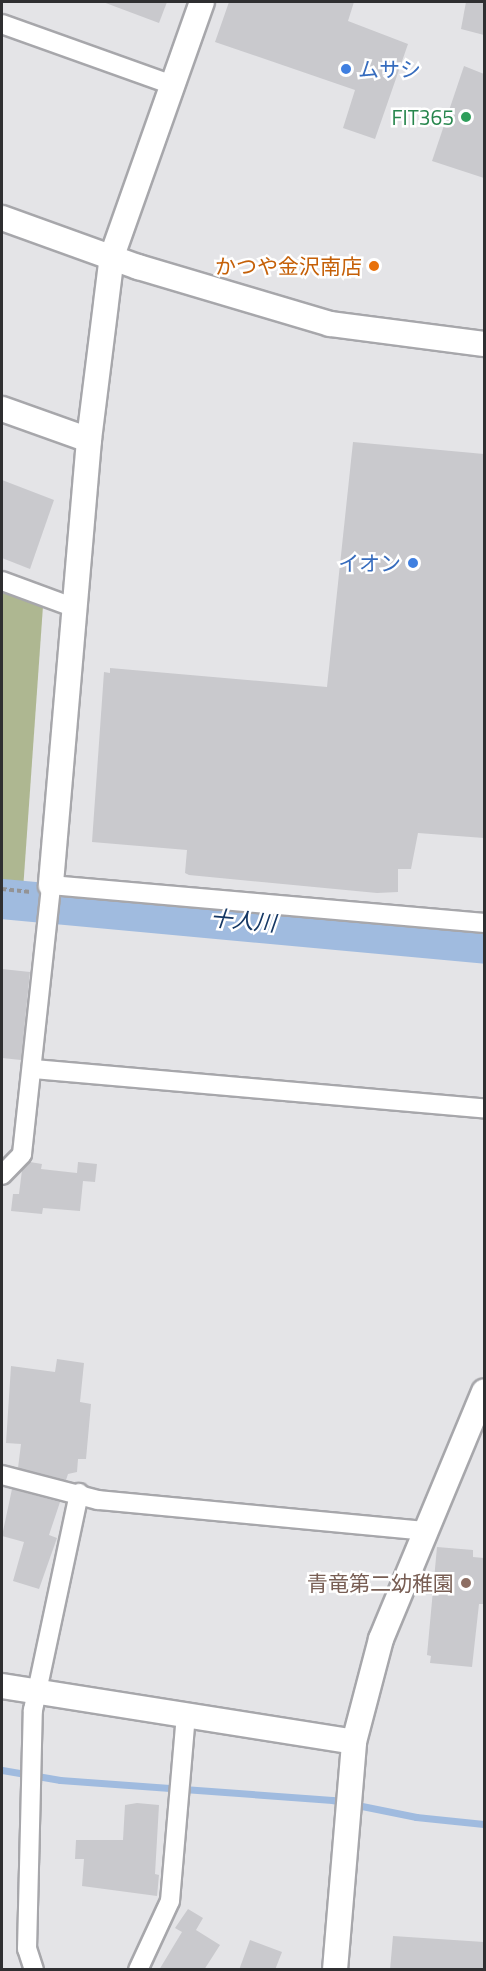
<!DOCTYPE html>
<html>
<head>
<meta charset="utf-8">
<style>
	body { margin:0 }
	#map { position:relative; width:486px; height:1971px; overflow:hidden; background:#e4e4e7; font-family:"Titillium Web","Noto Sans JP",sans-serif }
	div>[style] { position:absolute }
	.green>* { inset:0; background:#aeb791 }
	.stream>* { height:7px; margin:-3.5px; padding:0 3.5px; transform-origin:3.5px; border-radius:3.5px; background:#a0bbdf }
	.river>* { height:40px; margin:-20px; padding:0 20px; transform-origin:20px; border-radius:20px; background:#a0bbdf }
	.building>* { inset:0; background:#c9c9cd }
	.path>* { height:4px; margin-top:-2px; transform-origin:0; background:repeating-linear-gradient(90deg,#939395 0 4.5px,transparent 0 7.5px) }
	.roads { filter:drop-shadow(2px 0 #a7a7ab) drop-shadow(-2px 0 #a7a7ab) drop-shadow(0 2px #a7a7ab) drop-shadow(0 -2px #a7a7ab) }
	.street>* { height:18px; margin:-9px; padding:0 9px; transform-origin:9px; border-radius:9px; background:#fff }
	.secondary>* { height:24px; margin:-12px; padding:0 12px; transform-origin:12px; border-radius:12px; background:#fff }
	.dots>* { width:16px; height:16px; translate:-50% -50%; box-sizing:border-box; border:3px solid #fff; border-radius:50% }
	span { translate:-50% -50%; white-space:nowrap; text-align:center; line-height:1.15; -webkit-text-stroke:5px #fff; paint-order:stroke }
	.shop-label { font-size:21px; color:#366cbe }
	.left { translate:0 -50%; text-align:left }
	.right { translate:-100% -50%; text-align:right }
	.leisure-label { font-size:21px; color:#27864d }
	.food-label { font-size:21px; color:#c56008 }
	.education-label { font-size:21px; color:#785e54 }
	.water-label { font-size:22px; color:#153865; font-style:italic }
	.frame { position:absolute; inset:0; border:3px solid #2f2f31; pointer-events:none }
</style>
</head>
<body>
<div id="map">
	<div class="green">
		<div style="clip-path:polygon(2px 591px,43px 606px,23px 890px,2px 889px)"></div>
	</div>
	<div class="stream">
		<div style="left:2px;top:1770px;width:59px;rotate:9.8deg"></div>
		<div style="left:60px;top:1780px;width:273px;rotate:4.2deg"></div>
		<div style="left:332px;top:1800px;width:86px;rotate:11.4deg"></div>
		<div style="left:416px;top:1817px;width:68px;rotate:5.9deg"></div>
	</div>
	<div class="river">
		<div style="left:2px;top:899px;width:484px;rotate:5.3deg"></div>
	</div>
	<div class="building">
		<div style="clip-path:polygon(103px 2px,167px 2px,159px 23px)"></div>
		<div style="clip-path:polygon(229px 2px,354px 2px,348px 21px,408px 44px,375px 139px,343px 128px,355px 90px,215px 42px)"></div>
		<div style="clip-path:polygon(466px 2px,484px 2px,484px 35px,461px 29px)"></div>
		<div style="clip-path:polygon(464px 66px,484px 74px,484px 178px,432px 161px)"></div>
		<div style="clip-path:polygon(353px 442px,484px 454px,484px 838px,418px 833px,411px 869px,398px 869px,398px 892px,377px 893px,189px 875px,185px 873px,187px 850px,92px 842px,104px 672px,110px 673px,110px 668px,327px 687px)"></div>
		<div style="clip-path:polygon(2px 480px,54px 500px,30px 569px,2px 558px)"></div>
		<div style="clip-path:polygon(2px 969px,30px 972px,21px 1060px,2px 1058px)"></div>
		<div style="clip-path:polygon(30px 1162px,42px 1164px,41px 1169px,77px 1173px,78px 1162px,97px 1164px,95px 1182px,83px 1181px,80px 1211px,43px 1208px,42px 1214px,11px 1211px,13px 1194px,19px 1194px,22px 1170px)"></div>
		<div style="clip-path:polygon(57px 1359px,84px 1363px,80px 1402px,91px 1404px,86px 1459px,78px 1459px,77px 1472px,68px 1474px,66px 1480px,18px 1468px,21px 1444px,6px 1443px,11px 1366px,55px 1372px)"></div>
		<div style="clip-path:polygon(12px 1489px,60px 1502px,49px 1535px,57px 1538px,39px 1589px,13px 1581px,24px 1542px,2px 1536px)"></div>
		<div style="clip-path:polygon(437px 1547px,473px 1550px,473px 1557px,484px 1558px,484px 1604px,479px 1604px,472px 1667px,430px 1663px,431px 1656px,427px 1655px)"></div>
		<div style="clip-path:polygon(137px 1803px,159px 1805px,155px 1874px,159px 1875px,157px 1896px,82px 1886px,84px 1859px,75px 1859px,76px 1840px,123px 1840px,125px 1805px)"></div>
		<div style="clip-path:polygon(188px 1909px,203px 1918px,196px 1930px,220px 1945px,204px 1970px,159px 1970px,182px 1932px,175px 1928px)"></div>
		<div style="clip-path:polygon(393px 1936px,484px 1942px,484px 1970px,390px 1970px)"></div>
		<div style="clip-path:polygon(250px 1940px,282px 1952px,275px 1970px,239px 1970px)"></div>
	</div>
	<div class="path">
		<div style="left:2px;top:889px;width:29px;rotate:6deg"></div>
	</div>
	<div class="roads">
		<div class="street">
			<div style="left:2px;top:24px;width:181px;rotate:19.7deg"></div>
			<div style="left:2px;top:581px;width:78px;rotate:20.3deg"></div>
			<div style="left:34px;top:1069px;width:452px;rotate:5deg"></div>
			<div style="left:2px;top:1175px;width:29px;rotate:-46deg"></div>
			<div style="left:22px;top:1154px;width:271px;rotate:-83.8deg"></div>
			<div style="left:51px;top:885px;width:435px;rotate:5deg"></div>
			<div style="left:2px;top:1475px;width:99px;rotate:14.6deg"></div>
			<div style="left:98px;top:1500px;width:327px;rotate:5.4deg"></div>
			<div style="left:34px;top:1970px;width:22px;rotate:-108deg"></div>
			<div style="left:27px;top:1949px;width:239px;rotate:-88.6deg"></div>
			<div style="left:33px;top:1710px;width:222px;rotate:-78deg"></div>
			<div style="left:138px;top:1970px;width:76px;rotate:-65.1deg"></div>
			<div style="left:170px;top:1901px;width:188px;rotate:-85.1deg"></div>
		</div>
		<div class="secondary">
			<div style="left:2px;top:218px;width:145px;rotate:19.8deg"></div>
			<div style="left:138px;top:267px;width:200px;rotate:16.5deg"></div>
			<div style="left:330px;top:324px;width:155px;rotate:7.4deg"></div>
			<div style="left:2px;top:409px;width:92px;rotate:19.6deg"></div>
			<div style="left:89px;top:440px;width:447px;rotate:94.9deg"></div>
			<div style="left:89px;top:440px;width:185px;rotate:-82.9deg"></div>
			<div style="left:112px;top:256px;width:269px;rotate:-70.5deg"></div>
			<div style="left:2px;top:1686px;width:356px;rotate:9deg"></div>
			<div style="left:335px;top:1970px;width:229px;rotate:-85.2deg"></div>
			<div style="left:354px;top:1742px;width:106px;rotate:-75.3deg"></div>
			<div style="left:381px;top:1639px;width:268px;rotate:-67.4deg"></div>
		</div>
	</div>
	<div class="dots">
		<div style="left:346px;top:69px;background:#3f7fe0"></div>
		<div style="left:466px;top:117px;background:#2e9e5b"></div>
		<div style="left:374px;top:266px;background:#e8710a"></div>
		<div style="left:413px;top:563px;background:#3f7fe0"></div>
		<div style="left:466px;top:1583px;background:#8d6e63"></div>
	</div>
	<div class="shop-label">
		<span class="left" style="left:358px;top:69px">ムサシ</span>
		<span class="right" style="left:401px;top:563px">イオン</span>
	</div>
	<div class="leisure-label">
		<span class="right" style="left:454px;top:117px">FIT365</span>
	</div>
	<div class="food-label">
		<span class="right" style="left:362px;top:266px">かつや金沢南店</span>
	</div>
	<div class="education-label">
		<span class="right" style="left:454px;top:1583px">青竜第二幼稚園</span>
	</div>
	<div class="water-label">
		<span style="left:243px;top:921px;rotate:5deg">十人川</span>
	</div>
	<div class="frame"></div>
</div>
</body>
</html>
